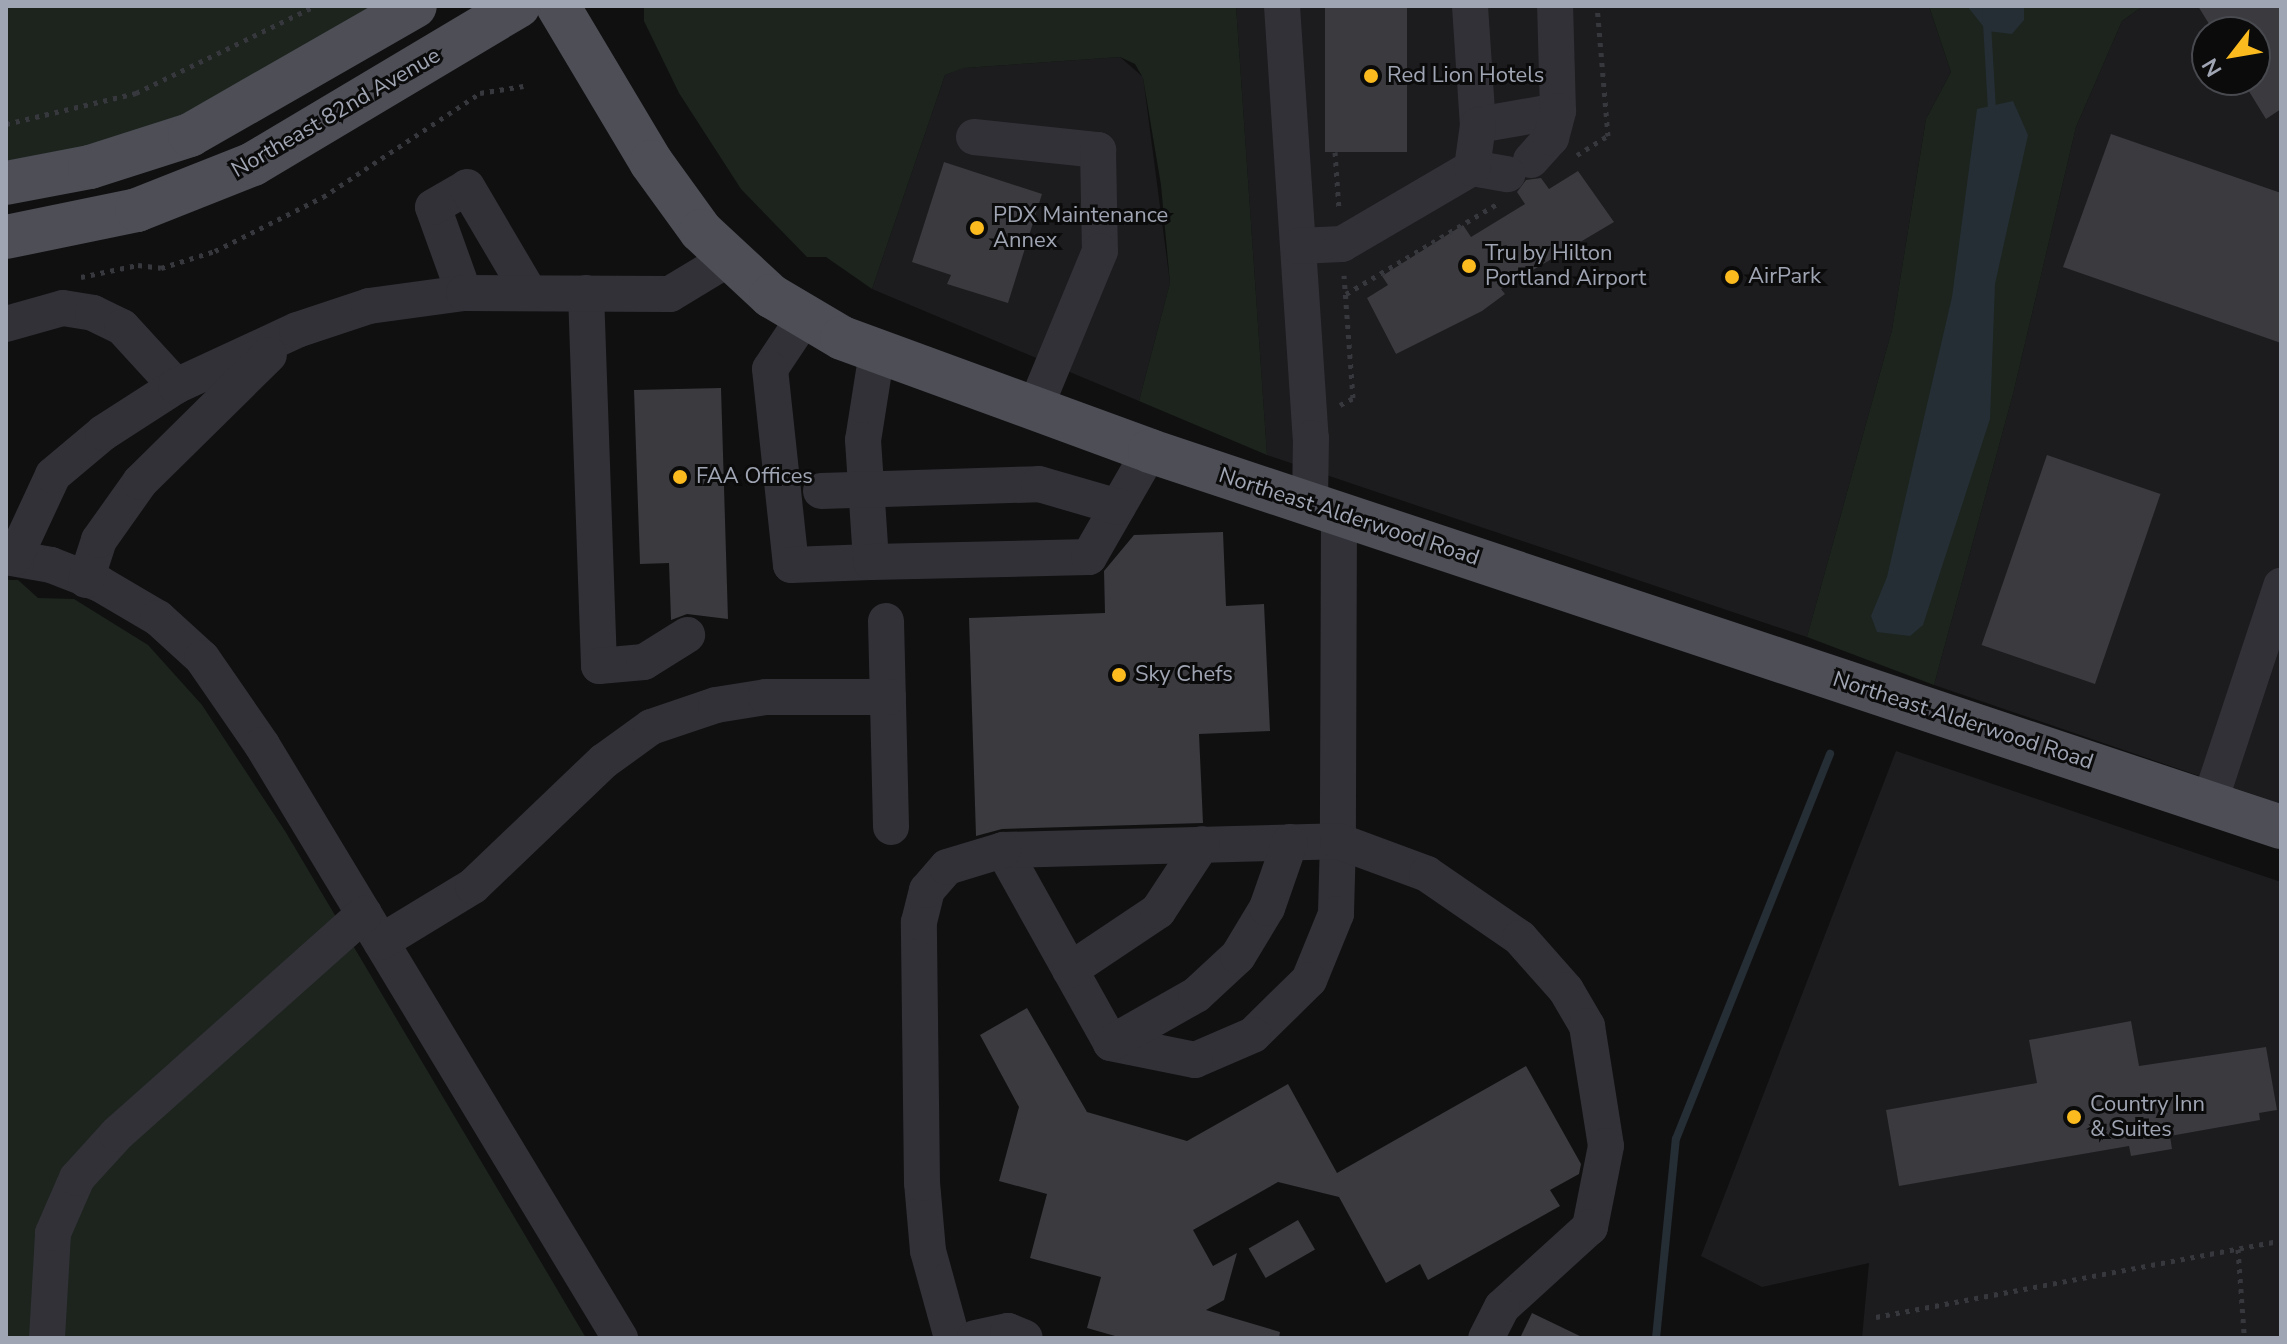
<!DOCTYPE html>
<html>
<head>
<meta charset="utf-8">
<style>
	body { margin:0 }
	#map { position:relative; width:2287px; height:1344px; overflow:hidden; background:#101011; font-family:"Nunito Sans",sans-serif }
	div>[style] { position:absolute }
	.built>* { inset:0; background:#1c1c1e }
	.green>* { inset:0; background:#1c241d }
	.water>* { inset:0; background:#262e35 }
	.stream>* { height:8px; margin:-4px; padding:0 4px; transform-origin:4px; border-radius:4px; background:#262e35 }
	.building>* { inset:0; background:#3a3a3f; transform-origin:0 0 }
	.path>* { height:5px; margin-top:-2.5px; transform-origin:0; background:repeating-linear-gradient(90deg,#37383e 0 4px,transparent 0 10px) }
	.minor>* { height:36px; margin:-18px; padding:0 18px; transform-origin:18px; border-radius:18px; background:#313137 }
	.major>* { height:44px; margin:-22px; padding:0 22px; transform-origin:22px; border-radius:22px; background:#4d4e56 }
	.dots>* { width:22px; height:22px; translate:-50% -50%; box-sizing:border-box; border:4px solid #0b0b0c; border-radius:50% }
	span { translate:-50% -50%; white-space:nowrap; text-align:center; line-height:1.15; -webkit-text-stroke:6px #0b0b0c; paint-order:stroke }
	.poi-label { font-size:22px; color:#a0a5b3 }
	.left { translate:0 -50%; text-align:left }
	.street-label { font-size:22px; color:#a0a5b3 }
	.frame { position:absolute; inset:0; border:8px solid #a0a5b3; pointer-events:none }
	.north { position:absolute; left:2191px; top:16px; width:80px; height:80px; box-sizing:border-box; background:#0b0b0c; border:2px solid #47494f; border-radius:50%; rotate:239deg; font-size:22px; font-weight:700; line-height:32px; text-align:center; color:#a0a5b3 }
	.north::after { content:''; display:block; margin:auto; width:28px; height:36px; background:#fbbb1e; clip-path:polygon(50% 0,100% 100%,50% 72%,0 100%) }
</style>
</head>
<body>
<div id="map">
	<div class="built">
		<div style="clip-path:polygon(1236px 6px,1929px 6px,1951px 72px,1926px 119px,1892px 330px,1807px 637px,1267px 455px)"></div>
		<div style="clip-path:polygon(evenodd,2143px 6px,2281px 6px,2281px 804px,1934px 685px,2013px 394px,2076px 127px,2122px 21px,2143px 6px,2207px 32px,2255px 32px,2255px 80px,2207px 80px,2207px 32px)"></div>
		<div style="clip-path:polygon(1120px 57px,1143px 77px,1170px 283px,1139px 401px,872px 289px,945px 75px,963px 68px)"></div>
		<div style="clip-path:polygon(1896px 751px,2281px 882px,2281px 1338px,1862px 1338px,1869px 1263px,1762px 1287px,1701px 1256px)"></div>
	</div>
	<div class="green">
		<div style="clip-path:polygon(6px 6px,381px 6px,193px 111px,124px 141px,6px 161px)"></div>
		<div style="clip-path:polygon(644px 6px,1236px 6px,1267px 455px,1139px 401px,1170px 283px,1161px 185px,1143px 78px,1135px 64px,1120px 57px,964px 68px,945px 75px,872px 289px,826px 257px,807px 257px,741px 189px,679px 93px,644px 21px)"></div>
		<div style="clip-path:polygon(1929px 6px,2143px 6px,2122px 21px,2076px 127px,2013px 394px,1934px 685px,1807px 637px,1892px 330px,1926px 119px,1951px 72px)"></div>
		<div style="clip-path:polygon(6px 580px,18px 580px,38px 598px,74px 599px,148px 645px,202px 705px,285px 831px,586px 1338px,6px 1338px)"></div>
	</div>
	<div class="water">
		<div style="clip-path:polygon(1967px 6px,2024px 6px,2024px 20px,2012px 34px,1987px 31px)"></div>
		<div style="clip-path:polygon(2013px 101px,2028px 135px,1995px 284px,1990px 419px,1923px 625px,1910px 636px,1877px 632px,1871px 616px,1887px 577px,1952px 297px,1977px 109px)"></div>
	</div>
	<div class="stream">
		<div style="left:1986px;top:6px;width:105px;rotate:86.7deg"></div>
		<div style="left:1656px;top:1338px;width:200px;rotate:-84.3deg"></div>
		<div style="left:1676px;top:1139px;width:415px;rotate:-68.2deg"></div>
	</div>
	<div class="building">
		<div style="left:1325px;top:6px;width:82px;height:146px"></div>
		<div style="clip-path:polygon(2198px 6px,2281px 6px,2281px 109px,2266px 119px,2242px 80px,2255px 80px,2255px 32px,2214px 32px)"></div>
		<div style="clip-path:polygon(2111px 134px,2281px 193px,2281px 343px,2063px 267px)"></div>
		<div style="clip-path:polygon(944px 162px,1042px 194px,1008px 303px,947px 284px,951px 275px,912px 262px)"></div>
		<div style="clip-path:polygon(1578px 171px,1614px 222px,1501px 289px,1505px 294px,1482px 311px,1396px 354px,1367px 298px,1388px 285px,1382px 276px,1463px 225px,1471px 237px,1525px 204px,1517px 192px,1526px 180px,1541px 178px,1549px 189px)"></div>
		<div style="clip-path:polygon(721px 388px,728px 619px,687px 614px,671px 620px,669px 563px,640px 564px,634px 390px)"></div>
		<div style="left:2047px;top:455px;width:120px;height:201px;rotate:19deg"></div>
		<div style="clip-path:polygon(1223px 532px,1226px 606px,1264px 604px,1270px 731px,1199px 734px,1203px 823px,1002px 829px,976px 836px,969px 618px,1105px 613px,1104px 571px,1134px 535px)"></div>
		<div style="clip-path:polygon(1027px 1008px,1087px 1112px,1187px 1141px,1288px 1084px,1337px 1173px,1526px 1066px,1581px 1164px,1579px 1174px,1550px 1190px,1560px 1206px,1428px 1280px,1420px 1264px,1386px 1283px,1339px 1197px,1278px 1182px,1193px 1230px,1213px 1266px,1237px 1253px,1224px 1300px,1206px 1310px,1280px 1332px,1279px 1338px,1122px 1338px,1087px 1328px,1101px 1277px,1030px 1258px,1047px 1194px,999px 1181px,1019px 1107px,980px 1035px)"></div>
		<div style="clip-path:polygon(2131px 1021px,2139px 1066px,2266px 1047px,2277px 1110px,2259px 1113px,2260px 1120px,2170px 1136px,2172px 1149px,2131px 1156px,2129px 1146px,1899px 1186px,1886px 1110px,2037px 1083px,2029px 1040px)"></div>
		<div style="left:1298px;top:1220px;width:34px;height:57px;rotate:60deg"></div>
		<div style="clip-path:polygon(1532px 1313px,1584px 1338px,1520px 1338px)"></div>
	</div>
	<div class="path">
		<div style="left:6px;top:124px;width:134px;rotate:-13.4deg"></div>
		<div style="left:136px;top:93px;width:199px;rotate:-25.9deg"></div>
		<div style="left:1335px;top:152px;width:57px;rotate:86deg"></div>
		<div style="left:1577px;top:155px;width:36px;rotate:-32deg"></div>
		<div style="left:1608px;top:136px;width:130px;rotate:-94.8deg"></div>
		<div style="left:81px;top:277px;width:58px;rotate:-11.9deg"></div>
		<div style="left:138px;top:265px;width:23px;rotate:7deg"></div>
		<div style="left:161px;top:268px;width:57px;rotate:-17.5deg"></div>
		<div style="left:215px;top:251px;width:121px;rotate:-26.6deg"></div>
		<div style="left:323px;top:197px;width:188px;rotate:-33.5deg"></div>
		<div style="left:480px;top:93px;width:44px;rotate:-9.2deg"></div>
		<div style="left:1346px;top:294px;width:176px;rotate:-30.8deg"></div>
		<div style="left:1340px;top:405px;width:15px;rotate:-28deg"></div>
		<div style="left:1353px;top:398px;width:123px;rotate:-94.2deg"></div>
		<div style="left:2238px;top:1249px;width:84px;rotate:85.9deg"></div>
		<div style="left:1876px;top:1317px;width:411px;rotate:-10.7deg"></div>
	</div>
	<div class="minor">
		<div style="left:1282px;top:6px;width:433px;rotate:86.2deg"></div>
		<div style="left:1311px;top:438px;width:66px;rotate:90.9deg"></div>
		<div style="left:1470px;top:6px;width:119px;rotate:86.2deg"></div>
		<div style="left:1478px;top:125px;width:81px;rotate:-9.9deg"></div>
		<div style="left:1558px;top:111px;width:105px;rotate:-91.6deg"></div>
		<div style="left:974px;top:137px;width:125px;rotate:6deg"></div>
		<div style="left:1098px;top:150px;width:101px;rotate:88.9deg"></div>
		<div style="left:1100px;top:251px;width:172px;rotate:112.5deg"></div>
		<div style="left:1531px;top:160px;width:30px;rotate:-48deg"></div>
		<div style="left:1551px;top:138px;width:28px;rotate:-75deg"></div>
		<div style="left:1472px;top:168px;width:36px;rotate:10deg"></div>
		<div style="left:1298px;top:246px;width:44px;rotate:-2.6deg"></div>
		<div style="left:1342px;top:244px;width:151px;rotate:-30.3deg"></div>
		<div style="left:1472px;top:168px;width:43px;rotate:-82.1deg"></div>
		<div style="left:464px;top:293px;width:91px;rotate:-109.8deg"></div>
		<div style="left:433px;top:207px;width:39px;rotate:-30deg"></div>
		<div style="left:467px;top:187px;width:118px;rotate:59.5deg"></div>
		<div style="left:586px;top:293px;width:373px;rotate:88deg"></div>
		<div style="left:599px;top:666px;width:45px;rotate:-5.1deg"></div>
		<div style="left:644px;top:662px;width:51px;rotate:-32.1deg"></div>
		<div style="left:804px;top:318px;width:61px;rotate:123.7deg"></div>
		<div style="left:770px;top:369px;width:197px;rotate:83.9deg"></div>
		<div style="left:791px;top:565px;width:80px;rotate:-2.1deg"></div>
		<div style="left:6px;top:324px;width:59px;rotate:-15.7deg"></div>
		<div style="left:63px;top:308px;width:30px;rotate:9deg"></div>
		<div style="left:93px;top:313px;width:32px;rotate:26deg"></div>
		<div style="left:122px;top:327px;width:80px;rotate:47.5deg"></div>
		<div style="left:877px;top:352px;width:89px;rotate:99deg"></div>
		<div style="left:863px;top:440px;width:122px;rotate:86.2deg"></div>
		<div style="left:871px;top:562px;width:218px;rotate:-1.3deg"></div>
		<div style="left:1089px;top:557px;width:122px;rotate:-60.1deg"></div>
		<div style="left:821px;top:491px;width:218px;rotate:-1.8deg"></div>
		<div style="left:1039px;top:484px;width:82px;rotate:16.2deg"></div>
		<div style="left:1339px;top:514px;width:327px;rotate:90.2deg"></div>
		<div style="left:1338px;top:841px;width:73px;rotate:91.6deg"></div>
		<div style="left:1336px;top:914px;width:71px;rotate:112.2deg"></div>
		<div style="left:1309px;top:980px;width:78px;rotate:135.5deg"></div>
		<div style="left:1253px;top:1035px;width:63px;rotate:156.7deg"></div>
		<div style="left:1195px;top:1060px;width:86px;rotate:-168.6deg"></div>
		<div style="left:1111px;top:1043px;width:221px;rotate:-119.2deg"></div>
		<div style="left:1003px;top:850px;width:335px;rotate:-1.5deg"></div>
		<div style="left:1338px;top:841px;width:95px;rotate:20.3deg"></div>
		<div style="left:1427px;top:874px;width:113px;rotate:34.5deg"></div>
		<div style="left:1520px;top:938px;width:69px;rotate:48.5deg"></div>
		<div style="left:1566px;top:990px;width:42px;rotate:59.7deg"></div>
		<div style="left:1587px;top:1026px;width:121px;rotate:81deg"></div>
		<div style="left:1606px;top:1146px;width:83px;rotate:101.2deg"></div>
		<div style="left:1590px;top:1227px;width:119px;rotate:137.7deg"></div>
		<div style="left:1502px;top:1307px;width:35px;rotate:117deg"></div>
		<div style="left:6px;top:557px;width:46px;rotate:10.1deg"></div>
		<div style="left:51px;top:565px;width:53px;rotate:21.2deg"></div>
		<div style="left:100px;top:584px;width:67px;rotate:30.4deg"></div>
		<div style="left:158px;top:618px;width:59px;rotate:42.3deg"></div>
		<div style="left:202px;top:658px;width:106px;rotate:55.4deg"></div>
		<div style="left:262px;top:745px;width:693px;rotate:58.88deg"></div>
		<div style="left:15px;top:557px;width:90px;rotate:-65.1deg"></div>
		<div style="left:53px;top:475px;width:65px;rotate:-40deg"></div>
		<div style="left:103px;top:433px;width:87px;rotate:-32.8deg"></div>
		<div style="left:176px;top:386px;width:133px;rotate:-24.8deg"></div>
		<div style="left:297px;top:330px;width:76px;rotate:-18.4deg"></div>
		<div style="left:369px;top:306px;width:96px;rotate:-7.8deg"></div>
		<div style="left:464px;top:293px;width:206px;rotate:0.3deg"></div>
		<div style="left:670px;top:294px;width:68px;rotate:-31.1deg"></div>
		<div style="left:86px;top:580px;width:42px;rotate:-72deg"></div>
		<div style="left:99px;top:540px;width:71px;rotate:-54.7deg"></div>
		<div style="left:140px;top:482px;width:181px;rotate:-44.6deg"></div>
		<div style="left:886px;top:621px;width:206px;rotate:88.6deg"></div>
		<div style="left:2209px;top:804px;width:230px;rotate:-71.7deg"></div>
		<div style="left:381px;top:942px;width:108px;rotate:-31.3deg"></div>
		<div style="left:473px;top:886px;width:181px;rotate:-43.7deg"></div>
		<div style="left:604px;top:761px;width:58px;rotate:-35.9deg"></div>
		<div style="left:651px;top:727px;width:69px;rotate:-18.7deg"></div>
		<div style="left:716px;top:705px;width:51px;rotate:-9.1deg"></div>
		<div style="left:766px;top:697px;width:122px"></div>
		<div style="left:1070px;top:970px;width:106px;rotate:-33.8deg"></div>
		<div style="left:1158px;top:911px;width:80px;rotate:-56.7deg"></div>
		<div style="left:1111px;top:1043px;width:98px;rotate:-29.5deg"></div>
		<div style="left:1196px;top:995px;width:57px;rotate:-42.9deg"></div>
		<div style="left:1238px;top:956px;width:56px;rotate:-58.9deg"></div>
		<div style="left:1267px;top:908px;width:70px;rotate:-70.8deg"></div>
		<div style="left:47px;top:1338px;width:105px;rotate:-86.7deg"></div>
		<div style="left:53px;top:1233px;width:60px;rotate:-66.4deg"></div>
		<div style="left:77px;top:1178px;width:59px;rotate:-47.7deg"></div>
		<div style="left:117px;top:1134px;width:331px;rotate:-41.7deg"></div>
		<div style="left:952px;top:1338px;width:90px;rotate:-105.4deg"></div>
		<div style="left:928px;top:1251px;width:68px;rotate:-95deg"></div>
		<div style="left:922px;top:1183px;width:261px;rotate:-90.7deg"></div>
		<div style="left:919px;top:922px;width:33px;rotate:-76deg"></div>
		<div style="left:927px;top:890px;width:30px;rotate:-49deg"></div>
		<div style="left:947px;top:867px;width:59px;rotate:-16.9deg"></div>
		<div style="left:975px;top:1338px;width:34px;rotate:-12deg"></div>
		<div style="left:1008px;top:1331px;width:18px;rotate:22deg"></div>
	</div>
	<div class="major">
		<div style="left:558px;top:6px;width:182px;rotate:59.2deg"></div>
		<div style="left:651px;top:162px;width:85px;rotate:54.1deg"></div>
		<div style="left:701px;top:231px;width:96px;rotate:42.9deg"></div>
		<div style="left:771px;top:296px;width:82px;rotate:30.6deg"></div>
		<div style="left:842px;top:338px;width:328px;rotate:20.1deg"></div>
		<div style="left:1150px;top:451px;width:1192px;rotate:18.39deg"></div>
		<div style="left:6px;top:183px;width:86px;rotate:-10.8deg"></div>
		<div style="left:90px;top:167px;width:105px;rotate:-17.7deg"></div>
		<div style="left:190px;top:135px;width:259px;rotate:-29.8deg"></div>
		<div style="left:6px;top:237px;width:134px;rotate:-11.6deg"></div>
		<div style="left:137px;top:210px;width:125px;rotate:-21.6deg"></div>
		<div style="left:253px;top:164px;width:309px;rotate:-30.8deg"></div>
	</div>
	<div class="dots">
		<div style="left:1371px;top:76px;background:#fbbb1e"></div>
		<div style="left:977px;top:228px;background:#fbbb1e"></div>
		<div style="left:1469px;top:266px;background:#fbbb1e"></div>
		<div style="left:1732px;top:277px;background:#fbbb1e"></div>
		<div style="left:680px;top:477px;background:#fbbb1e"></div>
		<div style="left:1119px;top:675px;background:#fbbb1e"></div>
		<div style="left:2074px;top:1117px;background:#fbbb1e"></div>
	</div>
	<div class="poi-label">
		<span class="left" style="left:1387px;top:76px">Red Lion Hotels</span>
		<span class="left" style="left:993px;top:228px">PDX Maintenance<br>Annex</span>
		<span class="left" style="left:1485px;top:266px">Tru by Hilton<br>Portland Airport</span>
		<span class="left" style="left:1748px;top:277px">AirPark</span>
		<span class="left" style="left:696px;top:477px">FAA Offices</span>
		<span class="left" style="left:1135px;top:675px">Sky Chefs</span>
		<span class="left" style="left:2090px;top:1117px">Country Inn<br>&amp; Suites</span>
	</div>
	<div class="street-label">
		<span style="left:336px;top:113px;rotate:-30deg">Northeast 82nd Avenue</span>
		<span style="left:1349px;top:517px;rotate:18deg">Northeast Alderwood Road</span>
		<span style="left:1963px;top:721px;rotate:18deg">Northeast Alderwood Road</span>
	</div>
	<div class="frame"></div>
	<div class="north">N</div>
</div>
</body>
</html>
